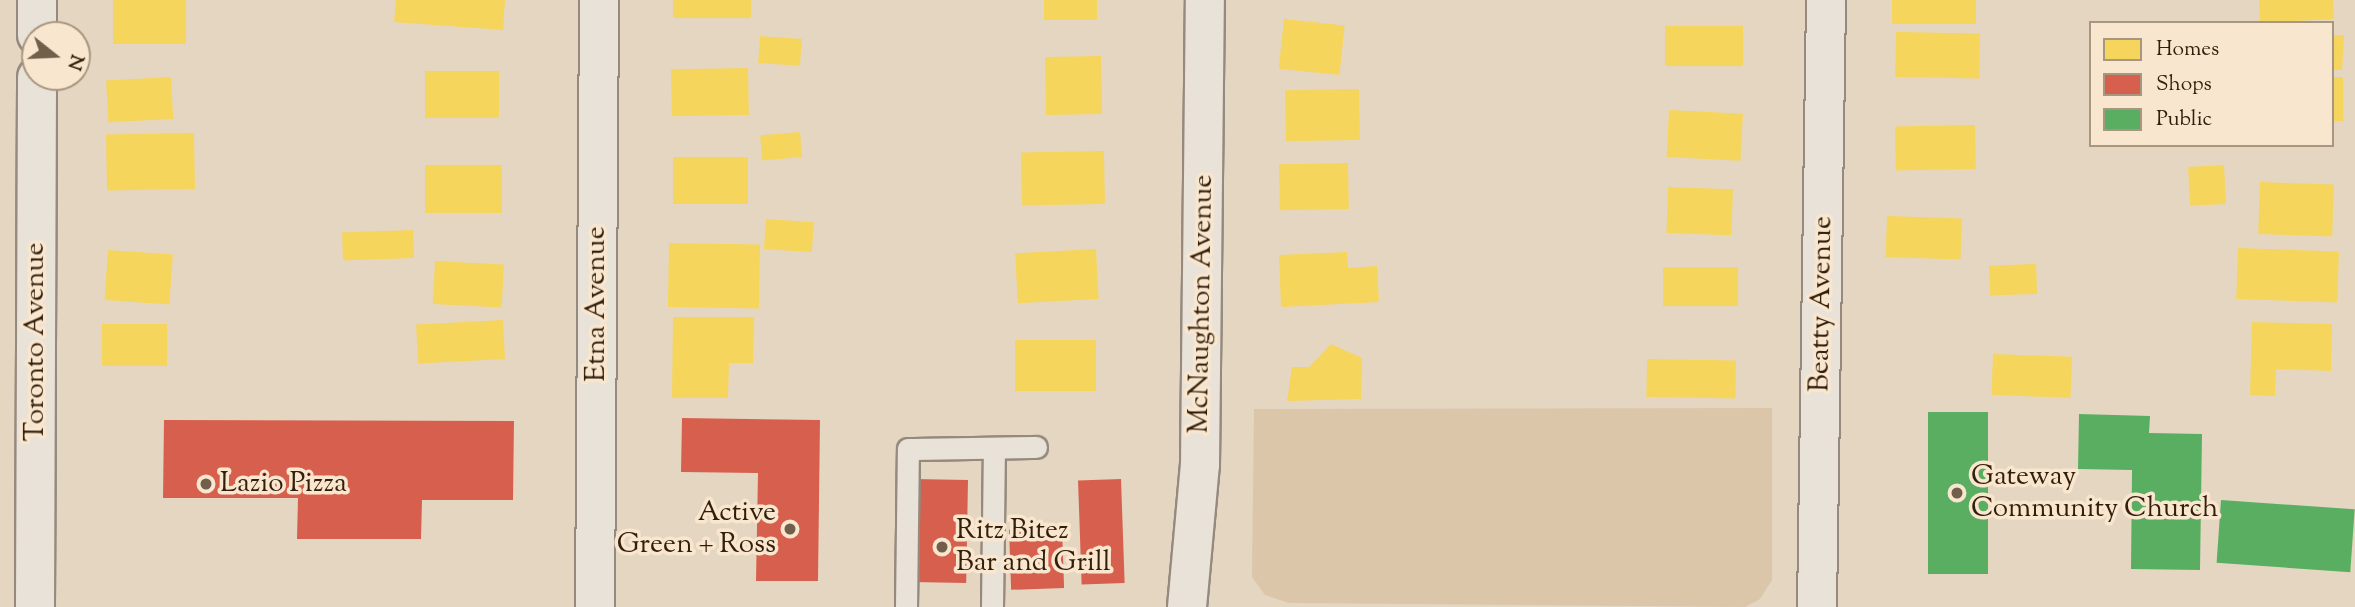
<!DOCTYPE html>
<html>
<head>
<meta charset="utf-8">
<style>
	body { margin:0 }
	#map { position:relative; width:2355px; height:607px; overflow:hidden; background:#e5d6c2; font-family:"Sorts Mill Goudy",serif }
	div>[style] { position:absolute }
	.green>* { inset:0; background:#dbc6aa }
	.homes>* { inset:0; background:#f6d55c; transform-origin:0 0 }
	.shops>* { inset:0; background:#d6604d; transform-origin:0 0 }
	.public>* { inset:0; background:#5aae61; transform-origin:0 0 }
	.roads { filter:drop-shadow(2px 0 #958a7d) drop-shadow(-2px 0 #958a7d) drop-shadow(0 2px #958a7d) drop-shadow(0 -2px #958a7d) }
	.lane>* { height:21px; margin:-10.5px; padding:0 10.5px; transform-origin:10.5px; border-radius:10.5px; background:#e9e2d8 }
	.street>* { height:38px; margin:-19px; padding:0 19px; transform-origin:19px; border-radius:19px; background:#e9e2d8 }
	.secondary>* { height:38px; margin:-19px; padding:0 19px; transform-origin:19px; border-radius:19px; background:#e9e2d8 }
	.dots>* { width:19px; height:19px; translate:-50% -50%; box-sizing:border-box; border:4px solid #f8e6ce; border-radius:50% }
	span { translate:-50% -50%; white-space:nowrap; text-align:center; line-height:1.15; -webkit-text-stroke:7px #f8e6ce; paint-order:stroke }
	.street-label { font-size:28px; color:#331d0b }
	.poi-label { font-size:28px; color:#331d0b }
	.left { translate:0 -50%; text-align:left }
	.right { translate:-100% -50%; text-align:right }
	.legend { position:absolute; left:2089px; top:21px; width:245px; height:126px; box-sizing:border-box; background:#f8e6ce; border:2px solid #a99680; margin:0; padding:9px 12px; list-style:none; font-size:21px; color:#331d0b }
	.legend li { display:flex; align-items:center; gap:14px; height:35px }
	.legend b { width:35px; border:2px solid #a99680 }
	.north { position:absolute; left:21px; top:21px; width:70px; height:70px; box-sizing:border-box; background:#f8e6ce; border:2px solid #a99680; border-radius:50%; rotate:108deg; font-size:19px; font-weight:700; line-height:28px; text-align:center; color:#331d0b }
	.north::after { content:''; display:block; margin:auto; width:24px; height:32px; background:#715e4b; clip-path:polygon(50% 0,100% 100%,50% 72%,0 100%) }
</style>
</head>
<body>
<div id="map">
	<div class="green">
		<div style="clip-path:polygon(1772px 408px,1772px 580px,1760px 599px,1745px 607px,1289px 603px,1265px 595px,1252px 577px,1254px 409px)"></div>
	</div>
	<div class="homes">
		<div style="left:113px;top:0;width:73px;height:44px"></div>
		<div style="clip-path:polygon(396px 0,505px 0,503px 30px,394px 22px)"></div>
		<div style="left:673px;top:0;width:78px;height:18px"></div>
		<div style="left:1044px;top:0;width:53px;height:20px"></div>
		<div style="left:1892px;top:0;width:84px;height:24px"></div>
		<div style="clip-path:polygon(2259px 0,2333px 0,2334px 19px,2260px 23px)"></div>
		<div style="left:1284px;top:19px;width:61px;height:50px;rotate:6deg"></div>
		<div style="left:1665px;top:26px;width:78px;height:40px"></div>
		<div style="left:1896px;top:32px;width:84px;height:45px;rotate:1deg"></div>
		<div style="clip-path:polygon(2332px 35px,2344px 35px,2342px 70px,2332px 69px)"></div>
		<div style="left:760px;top:36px;width:42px;height:27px;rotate:4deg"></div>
		<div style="left:1101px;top:56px;width:58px;height:56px;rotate:89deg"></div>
		<div style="left:748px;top:68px;width:47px;height:77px;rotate:89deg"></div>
		<div style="left:425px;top:71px;width:74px;height:47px"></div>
		<div style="left:171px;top:77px;width:42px;height:65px;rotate:87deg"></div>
		<div style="left:2332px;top:77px;width:11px;height:44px"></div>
		<div style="left:1359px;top:89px;width:51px;height:74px;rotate:89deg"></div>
		<div style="left:1669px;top:110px;width:74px;height:47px;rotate:3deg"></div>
		<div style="left:1975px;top:125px;width:44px;height:80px;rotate:89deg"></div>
		<div style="left:800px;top:132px;width:25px;height:40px;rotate:85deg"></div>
		<div style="left:194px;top:133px;width:56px;height:88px;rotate:89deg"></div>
		<div style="left:1104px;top:151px;width:53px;height:83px;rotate:89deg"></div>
		<div style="left:673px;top:157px;width:75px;height:47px"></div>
		<div style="left:1348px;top:163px;width:46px;height:69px;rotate:89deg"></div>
		<div style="left:425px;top:165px;width:77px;height:48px"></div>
		<div style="left:2224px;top:165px;width:39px;height:36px;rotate:87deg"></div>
		<div style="left:2260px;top:182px;width:74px;height:52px;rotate:2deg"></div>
		<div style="left:1668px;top:187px;width:65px;height:46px;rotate:2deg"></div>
		<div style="left:1887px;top:216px;width:75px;height:41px;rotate:2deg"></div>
		<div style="left:766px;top:219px;width:48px;height:30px;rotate:4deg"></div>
		<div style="left:413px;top:230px;width:28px;height:71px;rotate:88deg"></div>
		<div style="left:669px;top:243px;width:91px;height:64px;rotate:1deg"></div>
		<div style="left:2238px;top:248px;width:101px;height:51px;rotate:2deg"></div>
		<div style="left:1096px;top:249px;width:50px;height:81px;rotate:87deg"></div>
		<div style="left:108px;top:250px;width:65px;height:50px;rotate:4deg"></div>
		<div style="clip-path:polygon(1347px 252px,1348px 268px,1377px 266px,1379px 302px,1281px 307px,1279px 255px)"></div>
		<div style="left:435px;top:261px;width:69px;height:43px;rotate:3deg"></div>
		<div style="left:2036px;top:264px;width:30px;height:47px;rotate:88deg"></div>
		<div style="left:1663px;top:267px;width:75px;height:39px"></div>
		<div style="clip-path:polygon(673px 317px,754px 317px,753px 363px,729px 363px,728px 398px,672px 398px)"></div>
		<div style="left:503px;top:320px;width:39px;height:87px;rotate:87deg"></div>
		<div style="clip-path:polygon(2252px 322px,2332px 324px,2331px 371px,2276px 369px,2275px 396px,2250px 395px)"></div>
		<div style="left:167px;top:324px;width:42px;height:65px;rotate:90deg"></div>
		<div style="left:1096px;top:340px;width:51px;height:81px;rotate:90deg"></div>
		<div style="clip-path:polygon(1331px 344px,1362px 358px,1361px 399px,1287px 401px,1292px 367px,1309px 367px)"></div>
		<div style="left:1993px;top:354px;width:79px;height:41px;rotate:2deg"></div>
		<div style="left:1647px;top:359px;width:89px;height:38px;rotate:1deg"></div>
	</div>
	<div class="shops">
		<div style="clip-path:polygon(682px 418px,820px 420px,818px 581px,756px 581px,758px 473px,681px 472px)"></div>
		<div style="clip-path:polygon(164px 420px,514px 421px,513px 500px,422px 500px,421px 539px,297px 539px,298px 498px,163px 498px)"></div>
		<div style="left:913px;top:479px;width:55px;height:103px;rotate:1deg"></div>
		<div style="left:1121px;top:479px;width:104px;height:43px;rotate:88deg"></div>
		<div style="left:1062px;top:528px;width:60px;height:53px;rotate:88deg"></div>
	</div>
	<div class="public">
		<div style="left:1928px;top:412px;width:60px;height:162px"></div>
		<div style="clip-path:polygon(2079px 414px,2150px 416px,2149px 433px,2202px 434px,2200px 570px,2131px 569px,2132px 470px,2078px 469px)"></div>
		<div style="left:2221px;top:500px;width:134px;height:63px;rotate:4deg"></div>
	</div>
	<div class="roads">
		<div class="lane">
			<div style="left:906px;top:607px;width:158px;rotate:-89.3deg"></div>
			<div style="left:908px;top:449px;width:128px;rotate:-0.9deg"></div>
			<div style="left:992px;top:607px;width:159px;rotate:-89.3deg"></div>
		</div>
		<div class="street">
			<div style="left:37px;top:35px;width:35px;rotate:-90deg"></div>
			<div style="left:35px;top:607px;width:530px;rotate:-89.78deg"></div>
			<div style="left:595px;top:607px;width:607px;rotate:-89.62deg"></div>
			<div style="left:1817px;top:607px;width:607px;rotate:-89.15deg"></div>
		</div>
		<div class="secondary">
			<div style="left:1187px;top:607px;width:143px;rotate:-84.8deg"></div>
			<div style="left:1200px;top:465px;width:465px;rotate:-89.4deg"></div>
		</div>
	</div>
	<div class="dots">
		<div style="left:206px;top:484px;background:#715e4b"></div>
		<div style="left:1957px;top:493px;background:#715e4b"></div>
		<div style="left:790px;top:529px;background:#715e4b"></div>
		<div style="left:942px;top:547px;background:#715e4b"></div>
	</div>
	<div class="street-label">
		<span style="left:597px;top:304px;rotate:-90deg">Etna Avenue</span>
		<span style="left:1202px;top:304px;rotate:-89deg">McNaughton Avenue</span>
		<span style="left:1822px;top:304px;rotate:-89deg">Beatty Avenue</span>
		<span style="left:36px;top:342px;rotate:-90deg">Toronto Avenue</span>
	</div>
	<div class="poi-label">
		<span class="left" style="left:1971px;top:493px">Gateway<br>Community Church</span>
		<span class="left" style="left:220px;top:484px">Lazio Pizza</span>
		<span class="right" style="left:776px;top:529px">Active<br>Green + Ross</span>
		<span class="left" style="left:956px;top:547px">Ritz Bitez<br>Bar and Grill</span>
	</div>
	<ul class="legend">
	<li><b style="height:19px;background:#f6d55c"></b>Homes</li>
	<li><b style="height:19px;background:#d6604d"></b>Shops</li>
	<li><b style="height:19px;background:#5aae61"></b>Public</li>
	</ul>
	<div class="north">N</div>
</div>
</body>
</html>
